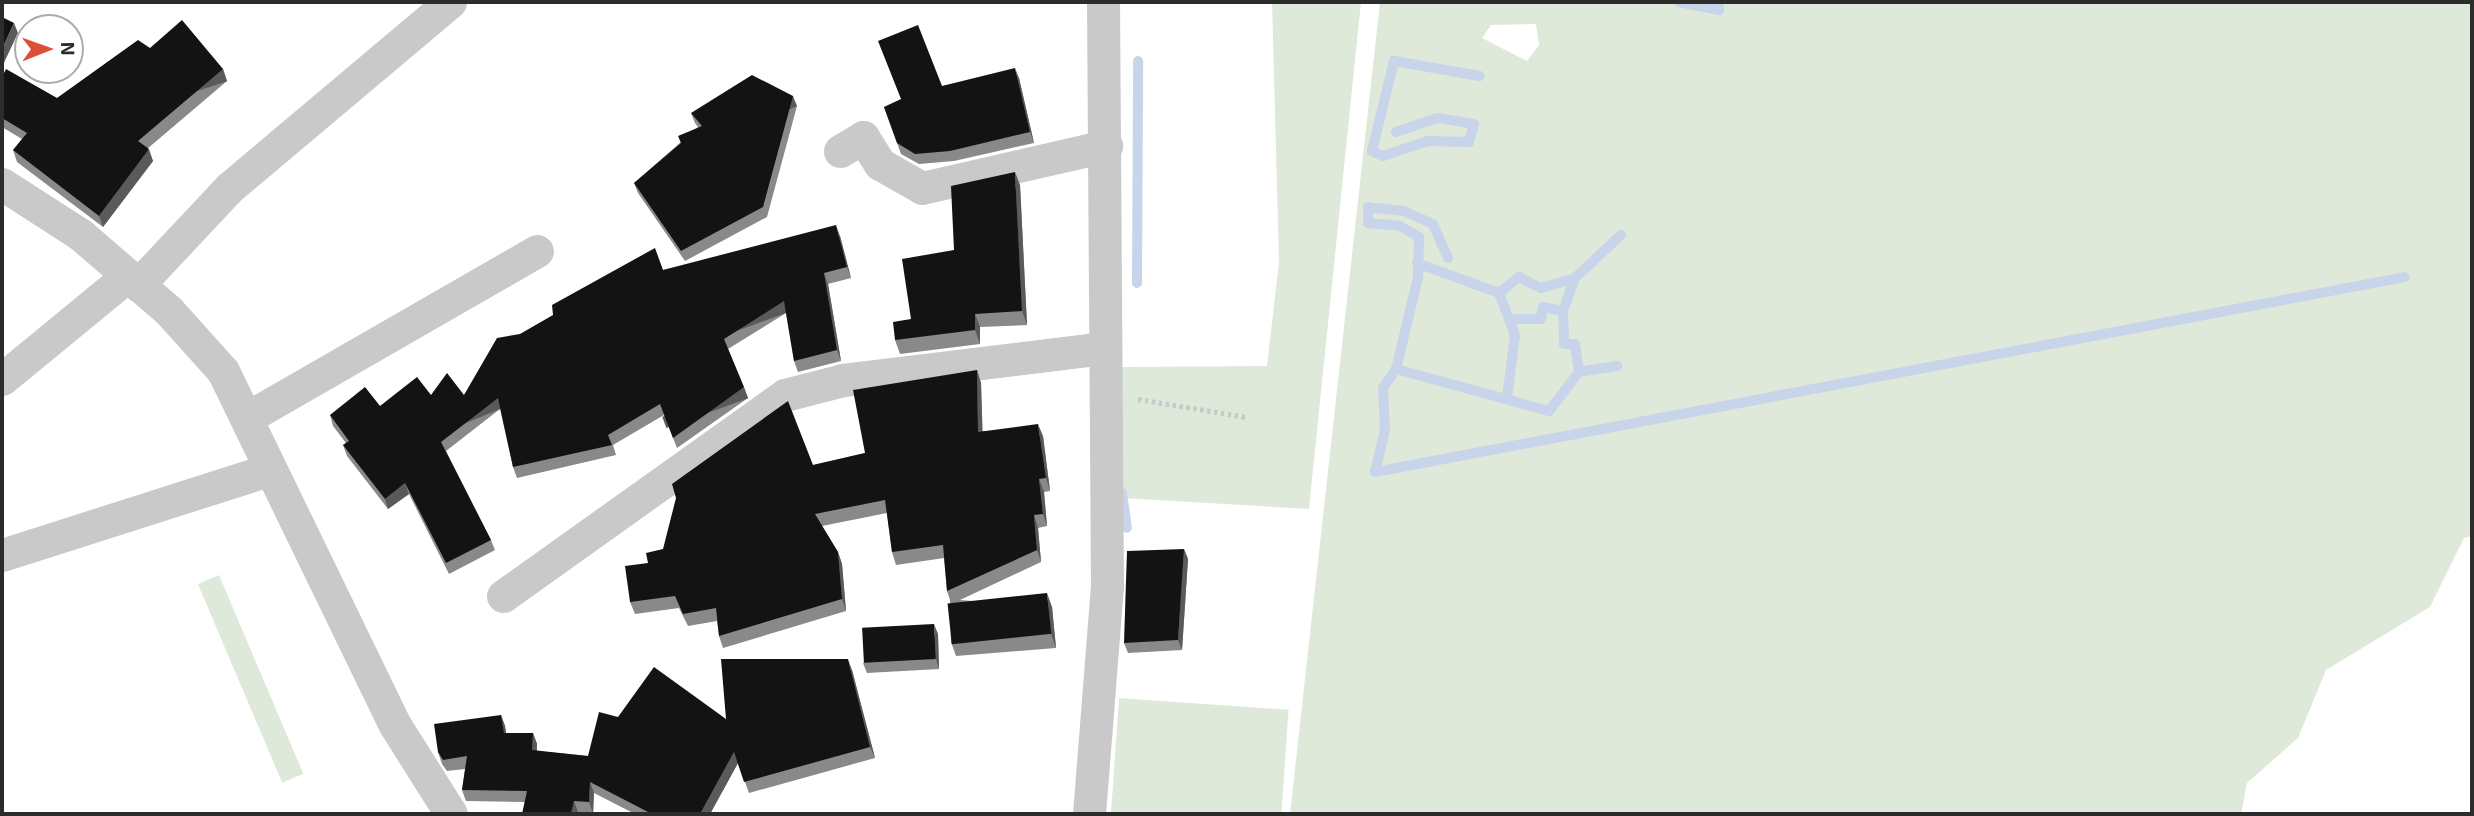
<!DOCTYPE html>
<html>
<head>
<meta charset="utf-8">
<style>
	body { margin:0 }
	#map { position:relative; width:2474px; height:816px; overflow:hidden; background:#fff; font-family:"Exo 2",sans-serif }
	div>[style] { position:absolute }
	.green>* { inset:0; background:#dfe9da; transform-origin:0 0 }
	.stream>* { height:10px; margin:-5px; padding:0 5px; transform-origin:5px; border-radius:5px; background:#c7d4e9 }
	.path>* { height:4.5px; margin-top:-2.25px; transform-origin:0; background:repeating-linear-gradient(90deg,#c9c9c9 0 3.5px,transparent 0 7px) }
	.minor>* { height:33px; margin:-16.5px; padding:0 16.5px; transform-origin:16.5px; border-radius:16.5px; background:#c9c9c9 }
	.wall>* { inset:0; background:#898989 }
	.shaded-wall>* { inset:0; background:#5a5a5a; transform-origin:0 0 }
	.building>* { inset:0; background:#131313; transform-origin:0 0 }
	span { translate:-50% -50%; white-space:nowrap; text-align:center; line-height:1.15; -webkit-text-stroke:7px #fff; paint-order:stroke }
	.frame { position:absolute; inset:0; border:4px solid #2c2c2c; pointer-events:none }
	.north { position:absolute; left:14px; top:14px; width:70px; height:70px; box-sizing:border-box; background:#fff; border:2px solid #ababab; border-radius:50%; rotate:89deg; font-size:19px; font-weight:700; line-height:28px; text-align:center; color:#2c2c2c }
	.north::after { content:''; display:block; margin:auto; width:24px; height:32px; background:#dc5035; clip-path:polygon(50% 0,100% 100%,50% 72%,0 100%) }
</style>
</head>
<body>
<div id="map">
	<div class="green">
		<div style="clip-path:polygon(1272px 2px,1361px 2px,1309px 509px,1122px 498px,1121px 367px,1267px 366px,1279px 262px)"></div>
		<div style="clip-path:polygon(evenodd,1380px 2px,2472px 2px,2472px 536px,2464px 538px,2430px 607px,2326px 670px,2298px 738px,2247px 783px,2241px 814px,1290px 814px,1380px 2px,1536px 24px,1539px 45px,1527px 61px,1482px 38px,1491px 25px,1536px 24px)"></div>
		<div style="left:219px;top:575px;width:216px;height:23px;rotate:67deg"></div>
		<div style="left:1119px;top:698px;width:170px;height:116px;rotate:4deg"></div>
	</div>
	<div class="stream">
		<div style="left:1679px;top:2px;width:41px;rotate:11.3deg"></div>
		<div style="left:1719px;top:10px;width:8px;rotate:-97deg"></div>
		<div style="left:1396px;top:132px;width:43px;rotate:-18.9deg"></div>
		<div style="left:1437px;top:118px;width:37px;rotate:9deg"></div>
		<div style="left:1474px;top:124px;width:19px;rotate:106deg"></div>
		<div style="left:1469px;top:142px;width:41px;rotate:-178.6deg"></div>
		<div style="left:1428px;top:141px;width:47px;rotate:161.6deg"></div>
		<div style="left:1383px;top:156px;width:12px;rotate:-156deg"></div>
		<div style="left:1372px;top:151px;width:93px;rotate:-76.3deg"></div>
		<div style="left:1394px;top:61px;width:87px;rotate:9.9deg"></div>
		<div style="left:1448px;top:258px;width:37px;rotate:-114deg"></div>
		<div style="left:1433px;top:224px;width:32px;rotate:-156deg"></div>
		<div style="left:1404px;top:211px;width:36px;rotate:-174deg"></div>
		<div style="left:1368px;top:207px;width:16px;rotate:90deg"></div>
		<div style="left:1368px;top:223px;width:32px;rotate:5deg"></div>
		<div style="left:1400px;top:226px;width:22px;rotate:30deg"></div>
		<div style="left:1419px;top:237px;width:40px;rotate:91.4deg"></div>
		<div style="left:1418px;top:277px;width:95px;rotate:103.4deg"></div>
		<div style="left:1396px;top:369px;width:23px;rotate:124deg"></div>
		<div style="left:1383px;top:388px;width:42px;rotate:87.3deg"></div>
		<div style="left:1385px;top:430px;width:43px;rotate:103.4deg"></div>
		<div style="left:1375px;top:472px;width:1048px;rotate:-10.72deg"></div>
		<div style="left:1417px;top:263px;width:87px;rotate:20.1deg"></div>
		<div style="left:1499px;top:293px;width:45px;rotate:69.1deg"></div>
		<div style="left:1515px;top:335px;width:64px;rotate:97.2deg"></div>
		<div style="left:1575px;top:278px;width:35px;rotate:110deg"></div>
		<div style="left:1563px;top:311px;width:33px;rotate:88deg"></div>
		<div style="left:1564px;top:344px;width:11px"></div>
		<div style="left:1575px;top:344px;width:28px;rotate:82deg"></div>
		<div style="left:1137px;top:283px;width:222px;rotate:-89.7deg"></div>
		<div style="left:1499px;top:293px;width:26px;rotate:-39deg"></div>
		<div style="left:1519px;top:277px;width:25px;rotate:27deg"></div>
		<div style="left:1541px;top:288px;width:35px;rotate:-16deg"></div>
		<div style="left:1575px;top:278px;width:63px;rotate:-43.1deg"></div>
		<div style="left:1509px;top:319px;width:32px"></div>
		<div style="left:1541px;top:319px;width:12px;rotate:-81deg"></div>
		<div style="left:1543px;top:307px;width:20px;rotate:11deg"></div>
		<div style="left:1396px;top:369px;width:159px;rotate:15.4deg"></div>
		<div style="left:1549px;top:411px;width:49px;rotate:-52.4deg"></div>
		<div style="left:1579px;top:372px;width:39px;rotate:-9deg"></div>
		<div style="left:1122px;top:493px;width:35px;rotate:82deg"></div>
	</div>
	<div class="path">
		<div style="left:1138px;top:399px;width:110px;rotate:9.4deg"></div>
	</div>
	<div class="minor">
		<div style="left:840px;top:151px;width:27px;rotate:-31deg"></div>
		<div style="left:863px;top:137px;width:32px;rotate:58deg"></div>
		<div style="left:880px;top:164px;width:48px;rotate:29.7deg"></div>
		<div style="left:922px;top:188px;width:189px;rotate:-12.9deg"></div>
		<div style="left:2px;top:184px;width:94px;rotate:32.8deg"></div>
		<div style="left:81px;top:235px;width:116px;rotate:40.8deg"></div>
		<div style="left:169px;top:311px;width:81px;rotate:48deg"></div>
		<div style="left:223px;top:371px;width:394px;rotate:64.1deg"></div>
		<div style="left:395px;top:725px;width:105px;rotate:57.8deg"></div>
		<div style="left:138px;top:285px;width:133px;rotate:-46.8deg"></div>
		<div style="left:229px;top:188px;width:289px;rotate:-40.1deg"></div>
		<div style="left:2px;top:379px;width:159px;rotate:-39.4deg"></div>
		<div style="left:250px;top:416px;width:331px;rotate:-29.9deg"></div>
		<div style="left:2px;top:555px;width:279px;rotate:-17.7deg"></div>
		<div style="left:503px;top:596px;width:346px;rotate:-35.5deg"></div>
		<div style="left:785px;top:395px;width:60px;rotate:-14.5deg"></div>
		<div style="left:843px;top:380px;width:264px;rotate:-7deg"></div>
		<div style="left:1089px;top:814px;width:228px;rotate:-85.5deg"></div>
		<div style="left:1107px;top:587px;width:585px;rotate:-90.39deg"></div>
	</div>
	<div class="wall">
		<div style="clip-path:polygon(150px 48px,223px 69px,227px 81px,147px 149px,153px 161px,103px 227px,17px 162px,13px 150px,22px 139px,2px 127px,2px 77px,57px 98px)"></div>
		<div style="clip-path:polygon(1019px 78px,1034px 143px,954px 161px,919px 164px,901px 154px,884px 107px,942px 86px)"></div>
		<div style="clip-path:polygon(797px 106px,767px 217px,685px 261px,638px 193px,634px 183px,698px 127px,695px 123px,691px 113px)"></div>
		<div style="clip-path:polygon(1020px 185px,1027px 325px,980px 327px,980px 344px,900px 354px,895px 340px,911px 319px,954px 250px)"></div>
		<div style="clip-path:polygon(840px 236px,851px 278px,828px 284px,841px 361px,798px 372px,794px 361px,786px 313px,728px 349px,748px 398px,677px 448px,664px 415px,613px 445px,616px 455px,517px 478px,513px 467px,500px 409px,446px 451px,491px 540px,495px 550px,449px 574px,409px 494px,388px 509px,347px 456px,343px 445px,346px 443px,333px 426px,330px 415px,380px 406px,431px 395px,464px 395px,520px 334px,663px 270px)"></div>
		<div style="clip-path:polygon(977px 370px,981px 383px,982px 431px,1043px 436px,1050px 491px,1044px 492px,1047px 526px,1038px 528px,1041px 562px,960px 600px,1052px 607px,1056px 648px,956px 656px,951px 642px,950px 600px,947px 591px,944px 558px,896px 565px,892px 552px,887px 513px,822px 526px,838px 552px,842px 564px,846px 611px,723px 648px,719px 636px,717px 621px,688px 626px,679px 608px,635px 614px,630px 602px,648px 563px,663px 549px,813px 465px,865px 453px)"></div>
		<div style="clip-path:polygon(1184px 549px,1188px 559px,1182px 650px,1128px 653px,1124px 643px)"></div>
		<div style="clip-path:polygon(938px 634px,939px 669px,867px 673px,863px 663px)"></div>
		<div style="clip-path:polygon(852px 670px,875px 758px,749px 793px,738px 763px,710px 814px,635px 814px,594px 793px,593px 814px,578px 812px,524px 802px,466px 801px,462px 790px,465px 769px,447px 771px,442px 764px,438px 752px,501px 715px,505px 726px,506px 733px,533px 733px,537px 744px,537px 751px,588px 756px,618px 717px,726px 719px)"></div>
	</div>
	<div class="shaded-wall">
		<div style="clip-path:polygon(14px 23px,18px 33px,2px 67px,2px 49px)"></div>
		<div style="clip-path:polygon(1015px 68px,1019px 78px,1034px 143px,1030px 132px)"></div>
		<div style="left:223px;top:69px;width:13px;height:111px;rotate:72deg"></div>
		<div style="left:793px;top:96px;width:11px;height:115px;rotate:68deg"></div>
		<div style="clip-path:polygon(149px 149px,153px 161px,103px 227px,99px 216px)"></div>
		<div style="clip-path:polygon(1015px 172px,1020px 185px,1027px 325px,1022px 311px)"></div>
		<div style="clip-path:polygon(836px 225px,840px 236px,851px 278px,847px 267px)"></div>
		<div style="clip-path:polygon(824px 273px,828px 284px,841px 361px,837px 350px)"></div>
		<div style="left:784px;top:301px;width:12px;height:71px;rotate:70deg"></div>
		<div style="clip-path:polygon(975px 314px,980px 327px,980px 344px,975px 330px)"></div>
		<div style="clip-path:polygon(977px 370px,981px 383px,983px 444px,978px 432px)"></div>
		<div style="left:744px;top:387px;width:12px;height:87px;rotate:70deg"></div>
		<div style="left:498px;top:398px;width:11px;height:72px;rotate:68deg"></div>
		<div style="clip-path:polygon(1038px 424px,1043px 436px,1050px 491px,1046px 478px)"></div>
		<div style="clip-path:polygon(1039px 479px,1044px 492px,1047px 526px,1043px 514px)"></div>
		<div style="clip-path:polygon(405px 483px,409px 494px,388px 509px,385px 499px)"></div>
		<div style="clip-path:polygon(1034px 515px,1038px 528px,1041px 562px,1037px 550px)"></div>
		<div style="clip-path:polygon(1184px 549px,1188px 559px,1182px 650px,1178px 640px)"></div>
		<div style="clip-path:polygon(838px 552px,842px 564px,846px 611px,842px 599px)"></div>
		<div style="clip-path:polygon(1047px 593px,1052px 607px,1056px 648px,1051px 634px)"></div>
		<div style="clip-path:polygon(934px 624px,938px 634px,939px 669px,936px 659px)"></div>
		<div style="clip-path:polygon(848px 659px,852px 670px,875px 758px,870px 747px)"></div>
		<div style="clip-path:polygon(501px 715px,505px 726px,508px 744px,504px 733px)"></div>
		<div style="clip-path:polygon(533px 733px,537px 744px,536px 762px,532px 750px)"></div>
		<div style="clip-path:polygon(734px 752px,738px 763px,710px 814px,700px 814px)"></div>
		<div style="clip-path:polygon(590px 782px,594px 793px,593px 814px,589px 802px)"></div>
		<div style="clip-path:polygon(574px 801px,578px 812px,577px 814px,571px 814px)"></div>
	</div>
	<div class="building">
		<div style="clip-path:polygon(2px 17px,14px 23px,2px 49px)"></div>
		<div style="clip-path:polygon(182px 20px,223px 69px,138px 141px,149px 149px,99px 216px,13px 150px,27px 133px,2px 118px,2px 77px,6px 69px,57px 98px,138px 40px,150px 48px)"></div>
		<div style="clip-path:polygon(918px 25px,942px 86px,1015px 68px,1030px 132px,950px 151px,915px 154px,897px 143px,884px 107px,901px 99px,878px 41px)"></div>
		<div style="clip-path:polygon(752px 75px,793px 96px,763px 207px,681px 251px,634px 183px,681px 143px,678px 136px,702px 126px,691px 113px)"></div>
		<div style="clip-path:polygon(1015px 172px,1022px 311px,975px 314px,975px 330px,895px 340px,893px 322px,911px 319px,902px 259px,954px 250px,951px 186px)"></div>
		<div style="clip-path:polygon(836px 225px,847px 267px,824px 273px,837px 350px,794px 361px,784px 301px,724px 339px,744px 387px,673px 438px,660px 404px,608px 435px,612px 445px,513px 467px,498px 398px,441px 442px,491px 540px,446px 563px,405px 483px,385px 499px,343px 445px,349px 441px,330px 415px,365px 387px,380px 406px,417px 377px,431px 395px,447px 373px,464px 395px,497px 338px,520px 334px,553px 315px,552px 305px,655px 248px,663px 270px)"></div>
		<div style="clip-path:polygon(977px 370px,978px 432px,1038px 424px,1046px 478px,1039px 479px,1043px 514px,1034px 515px,1037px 550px,947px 591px,943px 545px,892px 552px,885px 500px,815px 514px,838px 552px,842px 599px,719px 636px,716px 608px,683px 614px,675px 596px,630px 602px,625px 566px,648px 563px,646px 553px,663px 549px,676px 498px,672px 484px,788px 401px,813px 465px,865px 453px,853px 390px)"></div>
		<div style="clip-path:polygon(1184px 549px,1178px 640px,1124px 643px,1127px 551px)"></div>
		<div style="left:1047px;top:593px;width:41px;height:100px;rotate:84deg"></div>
		<div style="left:934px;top:624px;width:35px;height:72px;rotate:87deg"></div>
		<div style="clip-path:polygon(721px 659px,848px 659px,870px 747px,744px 782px,734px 752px,700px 814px,652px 814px,590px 782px,589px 802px,574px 801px,571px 814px,522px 814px,527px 791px,462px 790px,467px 756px,443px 760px,438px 752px,434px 724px,501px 715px,504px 733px,533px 733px,532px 750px,588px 756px,599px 712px,618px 717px,654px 667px,726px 719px)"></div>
	</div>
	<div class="frame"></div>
	<div class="north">N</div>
</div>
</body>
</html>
